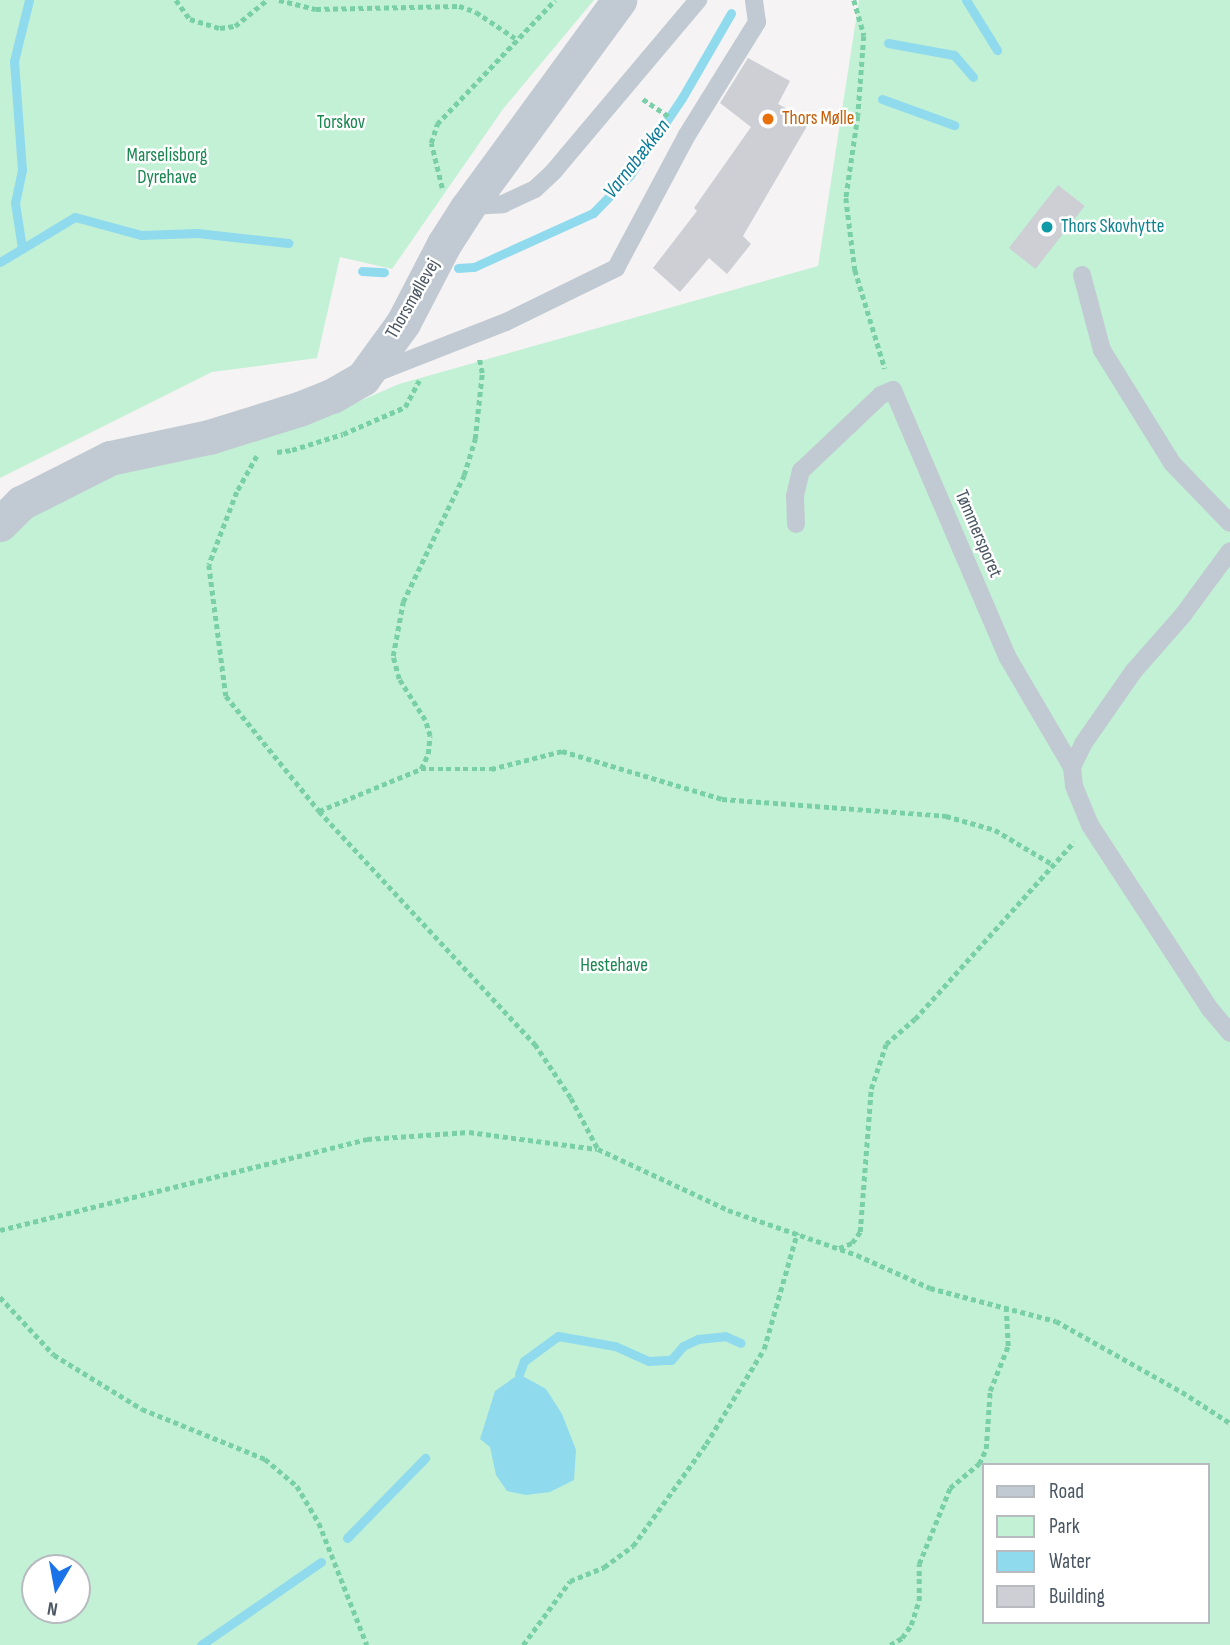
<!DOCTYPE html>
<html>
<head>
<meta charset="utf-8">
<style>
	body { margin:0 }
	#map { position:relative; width:1230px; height:1645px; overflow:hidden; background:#f5f3f3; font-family:"Sofia Sans Condensed",sans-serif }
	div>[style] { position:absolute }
	.green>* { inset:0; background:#c3f1d5 }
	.water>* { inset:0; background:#90daee }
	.stream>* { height:9px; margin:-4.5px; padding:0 4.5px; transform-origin:4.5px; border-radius:4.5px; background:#90daee }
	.building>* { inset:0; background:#cdcfd5; transform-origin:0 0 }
	.path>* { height:4.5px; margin-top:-2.25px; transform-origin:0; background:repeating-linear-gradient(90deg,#7ad0a6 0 5px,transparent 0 8.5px) }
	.service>* { height:18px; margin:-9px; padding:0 9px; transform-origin:9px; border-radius:9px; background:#c1cad2 }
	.minor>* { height:35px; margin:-17.5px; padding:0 17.5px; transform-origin:17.5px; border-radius:17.5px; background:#c1cad2 }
	.dots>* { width:19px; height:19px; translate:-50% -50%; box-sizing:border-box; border:4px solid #fff; border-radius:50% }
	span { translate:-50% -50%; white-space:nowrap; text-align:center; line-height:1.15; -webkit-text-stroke:5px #fff; paint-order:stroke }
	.food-label { font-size:19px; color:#c56008 }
	.left { translate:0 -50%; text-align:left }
	.park-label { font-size:19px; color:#17864f }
	.culture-label { font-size:19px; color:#0d838f }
	.street-label { font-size:19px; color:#4a5661 }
	.water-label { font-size:21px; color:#0c7c9b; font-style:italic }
	.legend { position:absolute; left:982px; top:1463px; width:228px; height:161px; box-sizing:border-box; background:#fff; border:2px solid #b7bbc0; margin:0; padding:9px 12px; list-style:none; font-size:21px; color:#4a5661 }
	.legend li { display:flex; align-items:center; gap:14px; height:35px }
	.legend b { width:35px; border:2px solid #b7bbc0 }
	.north { position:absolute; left:21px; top:1554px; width:70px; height:70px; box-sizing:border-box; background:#fff; border:2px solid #b7bbc0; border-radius:50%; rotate:190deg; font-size:19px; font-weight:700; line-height:28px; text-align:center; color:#4a5661 }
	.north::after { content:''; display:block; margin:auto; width:24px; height:32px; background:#1a73e8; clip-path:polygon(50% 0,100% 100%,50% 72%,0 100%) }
</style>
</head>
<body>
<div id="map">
	<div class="green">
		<div style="clip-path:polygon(0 0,594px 0,503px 109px,392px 269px,340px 257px,317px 358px,212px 372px,0 478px)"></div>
		<div style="clip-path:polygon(evenodd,859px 0,1230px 0,1230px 1645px,0 1645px,0 542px,55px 495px,127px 464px,300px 427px,399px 384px,818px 266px,859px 0,983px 1465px,1207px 1465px,1207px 1622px,983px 1622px,983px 1465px,859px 0,35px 1568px,77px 1568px,77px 1610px,35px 1610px,35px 1568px)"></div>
	</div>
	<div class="water">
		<div style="clip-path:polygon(519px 1374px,546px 1389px,562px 1414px,576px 1450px,574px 1480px,550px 1492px,526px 1495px,507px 1491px,496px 1475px,490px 1447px,480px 1439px,495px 1391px)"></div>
	</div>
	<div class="stream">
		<div style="left:966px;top:0;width:59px;rotate:58.2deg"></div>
		<div style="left:888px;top:43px;width:67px;rotate:10.3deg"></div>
		<div style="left:954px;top:55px;width:29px;rotate:49deg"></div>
		<div style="left:882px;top:99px;width:77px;rotate:19.9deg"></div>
		<div style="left:22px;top:248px;width:46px;rotate:-98.8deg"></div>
		<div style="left:15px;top:203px;width:34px;rotate:-78deg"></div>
		<div style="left:22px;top:170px;width:109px;rotate:-94.2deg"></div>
		<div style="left:14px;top:61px;width:63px;rotate:-76.2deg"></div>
		<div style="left:0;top:262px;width:87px;rotate:-31deg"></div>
		<div style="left:75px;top:217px;width:68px;rotate:15.3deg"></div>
		<div style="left:141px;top:235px;width:56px;rotate:-2deg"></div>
		<div style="left:197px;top:233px;width:92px;rotate:6.3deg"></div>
		<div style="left:458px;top:268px;width:16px;rotate:-4deg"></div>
		<div style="left:474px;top:267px;width:131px;rotate:-24.4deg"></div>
		<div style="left:593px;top:213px;width:53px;rotate:-45.8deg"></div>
		<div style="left:630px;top:175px;width:93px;rotate:-56deg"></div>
		<div style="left:682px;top:98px;width:98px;rotate:-60deg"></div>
		<div style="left:362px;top:271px;width:22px;rotate:3deg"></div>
		<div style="left:519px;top:1374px;width:14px;rotate:-69deg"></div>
		<div style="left:524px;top:1361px;width:42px;rotate:-36.3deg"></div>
		<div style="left:558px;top:1336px;width:58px;rotate:10deg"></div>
		<div style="left:615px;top:1346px;width:37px;rotate:24deg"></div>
		<div style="left:649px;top:1361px;width:22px;rotate:-3deg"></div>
		<div style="left:671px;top:1360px;width:18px;rotate:-49deg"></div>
		<div style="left:683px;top:1346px;width:17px;rotate:-25deg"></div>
		<div style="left:698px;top:1339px;width:27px;rotate:-6deg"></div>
		<div style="left:725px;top:1336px;width:17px;rotate:24deg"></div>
		<div style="left:347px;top:1538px;width:112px;rotate:-45.7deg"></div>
		<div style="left:201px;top:1645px;width:146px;rotate:-34.7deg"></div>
	</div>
	<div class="building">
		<div style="clip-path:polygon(748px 58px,790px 81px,778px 104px,810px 121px,743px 236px,751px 244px,727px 274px,709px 258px,680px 292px,653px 268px,697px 211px,694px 208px,751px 127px,720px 103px)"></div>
		<div style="left:1058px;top:185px;width:34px;height:80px;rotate:38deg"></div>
	</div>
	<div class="path">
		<div style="left:176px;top:0;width:24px;rotate:54deg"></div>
		<div style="left:190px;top:19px;width:31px;rotate:17deg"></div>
		<div style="left:220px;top:28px;width:15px;rotate:-8deg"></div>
		<div style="left:235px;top:26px;width:41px;rotate:-39.1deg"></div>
		<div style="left:279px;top:0;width:38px;rotate:14deg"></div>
		<div style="left:316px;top:9px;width:143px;rotate:-1.2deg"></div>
		<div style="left:459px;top:6px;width:18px;rotate:19deg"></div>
		<div style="left:476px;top:12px;width:47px;rotate:33.7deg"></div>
		<div style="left:854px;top:0;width:37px;rotate:74deg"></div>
		<div style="left:864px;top:36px;width:80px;rotate:94.3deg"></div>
		<div style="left:858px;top:116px;width:83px;rotate:98.3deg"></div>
		<div style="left:846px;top:198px;width:73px;rotate:82.9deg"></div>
		<div style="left:855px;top:270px;width:103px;rotate:73.1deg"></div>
		<div style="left:643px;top:99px;width:32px;rotate:34deg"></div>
		<div style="left:442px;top:188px;width:46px;rotate:-103.7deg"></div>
		<div style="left:431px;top:143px;width:20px;rotate:-72deg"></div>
		<div style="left:437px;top:124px;width:171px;rotate:-46.4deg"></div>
		<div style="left:277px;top:452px;width:15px;rotate:-8deg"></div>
		<div style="left:292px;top:450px;width:53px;rotate:-17.4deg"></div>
		<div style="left:343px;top:434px;width:68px;rotate:-23.5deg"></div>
		<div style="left:405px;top:407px;width:30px;rotate:-62deg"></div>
		<div style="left:257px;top:456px;width:41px;rotate:119.1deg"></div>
		<div style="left:237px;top:492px;width:78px;rotate:111deg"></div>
		<div style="left:209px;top:565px;width:132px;rotate:82.6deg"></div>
		<div style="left:226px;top:696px;width:148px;rotate:51deg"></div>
		<div style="left:319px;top:811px;width:318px;rotate:47.2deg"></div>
		<div style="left:535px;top:1044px;width:65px;rotate:56.3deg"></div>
		<div style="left:571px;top:1098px;width:58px;rotate:62.1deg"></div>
		<div style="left:598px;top:1149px;width:144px;rotate:25.1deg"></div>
		<div style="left:728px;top:1210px;width:137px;rotate:19.2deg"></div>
		<div style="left:857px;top:1255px;width:80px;rotate:24.3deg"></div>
		<div style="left:930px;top:1288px;width:130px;rotate:14.7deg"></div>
		<div style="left:1056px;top:1321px;width:145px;rotate:29.4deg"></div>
		<div style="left:1182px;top:1392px;width:57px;rotate:32.9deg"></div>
		<div style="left:421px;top:769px;width:17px;rotate:-65deg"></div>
		<div style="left:428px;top:754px;width:18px;rotate:-84deg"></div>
		<div style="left:430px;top:736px;width:17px;rotate:-107deg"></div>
		<div style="left:425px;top:720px;width:49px;rotate:-122.4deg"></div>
		<div style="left:399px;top:679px;width:24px;rotate:-105deg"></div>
		<div style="left:393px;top:656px;width:55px;rotate:-79.5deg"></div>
		<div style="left:403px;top:602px;width:141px;rotate:-64.3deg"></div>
		<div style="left:464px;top:475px;width:38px;rotate:-73deg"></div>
		<div style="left:475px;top:439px;width:66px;rotate:-83.9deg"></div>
		<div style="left:482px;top:373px;width:16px;rotate:-101deg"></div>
		<div style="left:319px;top:811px;width:110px;rotate:-22.4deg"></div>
		<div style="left:421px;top:769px;width:70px"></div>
		<div style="left:491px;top:769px;width:73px;rotate:-14.2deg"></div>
		<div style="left:562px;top:751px;width:167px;rotate:16.7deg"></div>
		<div style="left:722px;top:799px;width:225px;rotate:4.3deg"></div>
		<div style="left:946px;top:816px;width:51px;rotate:15.9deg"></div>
		<div style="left:995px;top:830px;width:66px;rotate:30.8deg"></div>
		<div style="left:0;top:1230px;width:378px;rotate:-13.9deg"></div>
		<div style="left:367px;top:1139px;width:102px;rotate:-3.9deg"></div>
		<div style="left:469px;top:1132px;width:129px;rotate:7.6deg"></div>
		<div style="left:839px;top:1248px;width:14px;rotate:-21deg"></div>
		<div style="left:852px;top:1243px;width:14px;rotate:-54deg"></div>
		<div style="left:860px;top:1232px;width:143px;rotate:-85.6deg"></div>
		<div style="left:871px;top:1089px;width:47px;rotate:-71.6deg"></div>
		<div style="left:886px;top:1044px;width:38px;rotate:-41deg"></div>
		<div style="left:915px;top:1019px;width:238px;rotate:-48.1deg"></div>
		<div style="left:0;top:1297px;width:79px;rotate:47deg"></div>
		<div style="left:54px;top:1355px;width:103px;rotate:31.5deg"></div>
		<div style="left:142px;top:1409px;width:133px;rotate:22.1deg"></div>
		<div style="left:265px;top:1459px;width:42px;rotate:40.2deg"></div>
		<div style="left:297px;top:1486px;width:43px;rotate:59.3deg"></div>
		<div style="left:319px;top:1523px;width:131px;rotate:68.5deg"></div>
		<div style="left:523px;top:1645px;width:79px;rotate:-53.7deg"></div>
		<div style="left:570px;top:1581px;width:37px;rotate:-22deg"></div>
		<div style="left:604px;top:1567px;width:36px;rotate:-36deg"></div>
		<div style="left:633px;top:1546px;width:125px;rotate:-54.4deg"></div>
		<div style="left:706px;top:1444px;width:111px;rotate:-58.6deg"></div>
		<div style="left:764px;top:1349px;width:121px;rotate:-74.1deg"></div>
		<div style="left:890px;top:1645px;width:14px;rotate:-30deg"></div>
		<div style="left:902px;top:1638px;width:16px;rotate:-55deg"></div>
		<div style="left:911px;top:1625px;width:25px;rotate:-72deg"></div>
		<div style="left:919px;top:1601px;width:37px;rotate:-90deg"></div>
		<div style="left:919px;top:1564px;width:82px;rotate:-67.8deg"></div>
		<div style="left:950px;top:1488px;width:38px;rotate:-40deg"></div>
		<div style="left:979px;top:1464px;width:17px;rotate:-65deg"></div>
		<div style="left:986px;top:1449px;width:58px;rotate:-86.1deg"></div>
		<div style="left:990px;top:1391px;width:48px;rotate:-68.2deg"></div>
		<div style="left:1008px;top:1346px;width:36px;rotate:-93deg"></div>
	</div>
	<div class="service">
		<div style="left:469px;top:206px;width:34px;rotate:-3deg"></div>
		<div style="left:503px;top:204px;width:35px;rotate:-25deg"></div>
		<div style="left:535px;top:189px;width:26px;rotate:-43deg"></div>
		<div style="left:554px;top:171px;width:224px;rotate:-49.9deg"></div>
		<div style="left:1082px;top:275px;width:78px;rotate:75.1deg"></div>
		<div style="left:1102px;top:350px;width:133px;rotate:58.2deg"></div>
		<div style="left:1172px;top:463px;width:83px;rotate:46deg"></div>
		<div style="left:373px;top:374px;width:143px;rotate:-21.4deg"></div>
		<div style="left:506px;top:322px;width:123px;rotate:-26.1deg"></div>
		<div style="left:616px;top:268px;width:151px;rotate:-61.9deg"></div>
		<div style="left:687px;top:135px;width:133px;rotate:-58.2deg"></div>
		<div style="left:757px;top:22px;width:22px;rotate:-98deg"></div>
		<div style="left:796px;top:524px;width:28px;rotate:-92deg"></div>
		<div style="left:795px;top:496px;width:26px;rotate:-77deg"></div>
		<div style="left:801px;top:471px;width:110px;rotate:-43.5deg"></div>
		<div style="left:881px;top:395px;width:13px;rotate:-23deg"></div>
		<div style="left:893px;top:390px;width:292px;rotate:66.8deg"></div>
		<div style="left:1008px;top:658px;width:126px;rotate:59.6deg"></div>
		<div style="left:1072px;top:767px;width:19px;rotate:84deg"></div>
		<div style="left:1074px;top:786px;width:42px;rotate:67.7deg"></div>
		<div style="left:1090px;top:825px;width:220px;rotate:56.9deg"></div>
		<div style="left:1210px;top:1009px;width:31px;rotate:50deg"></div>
		<div style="left:1072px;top:767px;width:25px;rotate:-64deg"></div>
		<div style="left:1083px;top:744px;width:88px;rotate:-55.2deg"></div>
		<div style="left:1133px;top:672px;width:76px;rotate:-48.7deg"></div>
		<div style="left:1183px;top:615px;width:79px;rotate:-53.7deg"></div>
	</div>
	<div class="minor">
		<div style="left:0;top:524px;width:30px;rotate:-45deg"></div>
		<div style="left:21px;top:503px;width:100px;rotate:-26.8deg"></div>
		<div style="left:110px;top:458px;width:101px;rotate:-12deg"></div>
		<div style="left:209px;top:437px;width:94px;rotate:-17.3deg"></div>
		<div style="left:299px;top:409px;width:35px;rotate:-22deg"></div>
		<div style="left:332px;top:396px;width:36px;rotate:-30deg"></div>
		<div style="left:363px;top:378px;width:68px;rotate:-54deg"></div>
		<div style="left:403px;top:323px;width:89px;rotate:-62.6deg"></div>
		<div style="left:444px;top:244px;width:43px;rotate:-57.4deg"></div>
		<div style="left:467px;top:208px;width:258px;rotate:-53.8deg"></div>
	</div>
	<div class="dots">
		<div style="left:768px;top:119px;background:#e8710a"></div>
		<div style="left:1047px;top:227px;background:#0f9aa8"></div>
	</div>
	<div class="food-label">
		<span class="left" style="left:782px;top:119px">Thors Mølle</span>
	</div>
	<div class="park-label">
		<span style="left:341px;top:123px">Torskov</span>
		<span style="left:167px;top:167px">Marselisborg<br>Dyrehave</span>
		<span style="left:614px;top:966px">Hestehave</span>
	</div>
	<div class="culture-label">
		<span class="left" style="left:1061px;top:227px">Thors Skovhytte</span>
	</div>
	<div class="street-label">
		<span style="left:413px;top:299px;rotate:-60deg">Thorsmøllevej</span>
		<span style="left:978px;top:534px;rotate:67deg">Tømmersporet</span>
	</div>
	<div class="water-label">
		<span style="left:637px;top:159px;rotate:-52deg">Varnabækken</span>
	</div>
	<ul class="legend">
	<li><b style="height:9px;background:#c1cad2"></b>Road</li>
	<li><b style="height:19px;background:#c3f1d5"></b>Park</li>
	<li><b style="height:19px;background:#90daee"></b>Water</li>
	<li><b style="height:19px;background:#cdcfd5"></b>Building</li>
	</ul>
	<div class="north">N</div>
</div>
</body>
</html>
